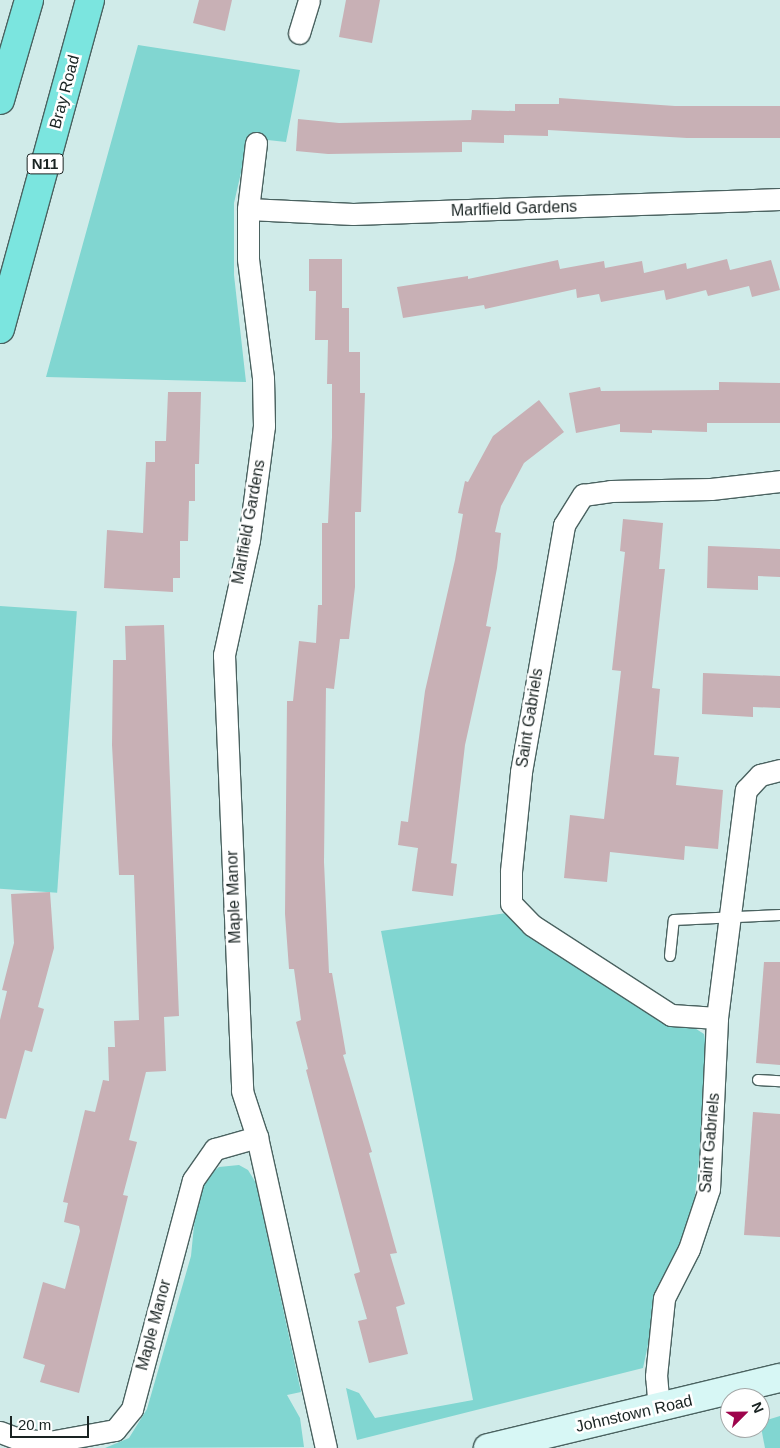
<!DOCTYPE html>
<html>
<head>
<meta charset="utf-8">
<style>
	body { margin:0 }
	#map { position:relative; width:780px; height:1448px; overflow:hidden; background:#d0ebe9; font-family:Helvetica,sans-serif }
	div>[style] { position:absolute }
	.green>* { inset:0; background:#81d6d1; transform-origin:0 0 }
	.building>* { inset:0; background:#c8b0b5 }
	.roads { filter:drop-shadow(1px 0 #4a6260) drop-shadow(-1px 0 #4a6260) drop-shadow(0 1px #4a6260) drop-shadow(0 -1px #4a6260) }
	.lane>* { height:10px; margin:-5px; padding:0 5px; transform-origin:5px; border-radius:5px; background:#fff }
	.street>* { height:21px; margin:-10.5px; padding:0 10.5px; transform-origin:10.5px; border-radius:10.5px; background:#fff }
	.secondary>* { height:28px; margin:-14px; padding:0 14px; transform-origin:14px; border-radius:14px; background:#d7f7f5 }
	.highway>* { height:28px; margin:-14px; padding:0 14px; transform-origin:14px; border-radius:14px; background:#7be5df }
	span { translate:-50% -50%; white-space:nowrap; text-align:center; line-height:1.15; -webkit-text-stroke:5px #fff; paint-order:stroke }
	.shield-label span { padding:1px 4px; background:#fff; border:1px solid; border-radius:4px; -webkit-text-stroke-width:0 }
	.shield-label { font-size:15px; color:#192322; font-weight:700 }
	.street-label { font-size:16px; color:#192322 }
	.north { position:absolute; left:720px; top:1388px; width:50px; height:50px; box-sizing:border-box; background:#fff; border:1px solid #a3a7a7; border-radius:50%; rotate:67deg; font-size:14px; font-weight:700; line-height:20px; text-align:center; color:#192322 }
	.north::after { content:''; display:block; margin:auto; width:18px; height:22px; background:#9e044c; clip-path:polygon(50% 0,100% 100%,50% 72%,0 100%) }
	.scale { position:absolute; left:10px; top:1416px; width:79px; height:22px; box-sizing:border-box; border:2px solid #192322; border-top:0; padding-left:6px; font-size:15px; line-height:18px; white-space:nowrap; color:#192322; -webkit-text-stroke:4px #fff; paint-order:stroke }
</style>
</head>
<body>
<div id="map">
	<div class="green">
		<div style="clip-path:polygon(138px 45px,300px 70px,286px 142px,249px 138px,234px 203px,234px 275px,246px 382px,46px 377px)"></div>
		<div style="left:0;top:606px;width:77px;height:282px;rotate:4deg"></div>
		<div style="clip-path:polygon(514px 912px,704px 1034px,710px 1067px,693px 1212px,652px 1326px,643px 1368px,357px 1440px,346px 1388px,359px 1393px,375px 1418px,473px 1400px,381px 931px)"></div>
		<div style="clip-path:polygon(239px 1165px,248px 1170px,256px 1183px,301px 1392px,287px 1395px,300px 1418px,304px 1447px,105px 1448px,129px 1438px,147px 1409px,191px 1256px,198px 1185px,219px 1167px)"></div>
		<div style="clip-path:polygon(780px 1416px,780px 1448px,765px 1448px,760px 1422px)"></div>
	</div>
	<div class="building">
		<div style="clip-path:polygon(199px 0,232px 0,225px 31px,193px 23px)"></div>
		<div style="clip-path:polygon(346px 0,380px 0,372px 43px,339px 37px)"></div>
		<div style="clip-path:polygon(559px 98px,675px 106px,780px 106px,780px 138px,687px 138px,548px 130px,548px 136px,504px 135px,504px 143px,462px 142px,462px 152px,328px 154px,296px 151px,298px 119px,339px 123px,471px 120px,472px 110px,515px 111px,515px 104px,559px 104px)"></div>
		<div style="clip-path:polygon(309px 259px,342px 259px,342px 308px,349px 308px,349px 352px,360px 352px,360px 393px,365px 393px,361px 512px,355px 512px,355px 587px,349px 639px,340px 639px,334px 689px,326px 688px,324px 862px,329px 973px,332px 973px,346px 1054px,343px 1055px,372px 1152px,369px 1153px,397px 1253px,390px 1254px,405px 1304px,396px 1307px,408px 1354px,369px 1363px,358px 1321px,367px 1319px,354px 1274px,360px 1272px,306px 1070px,308px 1069px,296px 1022px,301px 1020px,294px 969px,289px 969px,285px 914px,287px 701px,293px 701px,299px 641px,316px 643px,318px 605px,322px 605px,322px 523px,328px 523px,332px 437px,332px 384px,327px 384px,328px 340px,315px 340px,316px 291px,309px 291px)"></div>
		<div style="clip-path:polygon(727px 259px,730px 270px,771px 260px,780px 290px,752px 297px,749px 286px,708px 296px,706px 290px,666px 300px,664px 290px,601px 302px,599px 294px,577px 298px,576px 289px,485px 309px,484px 305px,403px 318px,397px 287px,468px 276px,468px 279px,558px 260px,560px 269px,604px 261px,605px 268px,642px 261px,644px 273px,686px 263px,687px 269px)"></div>
		<div style="clip-path:polygon(719px 382px,780px 383px,780px 423px,707px 423px,707px 432px,652px 430px,652px 433px,620px 432px,620px 424px,576px 433px,569px 393px,600px 387px,601px 391px,719px 390px)"></div>
		<div style="clip-path:polygon(168px 392px,201px 392px,199px 464px,195px 464px,195px 501px,189px 501px,188px 541px,180px 541px,180px 578px,173px 578px,173px 592px,104px 588px,107px 530px,143px 533px,146px 462px,155px 462px,155px 441px,166px 441px)"></div>
		<div style="clip-path:polygon(539px 400px,564px 432px,524px 463px,501px 506px,495px 532px,501px 533px,497px 568px,486px 626px,491px 627px,465px 745px,458px 805px,451px 863px,457px 864px,453px 896px,412px 891px,418px 848px,398px 845px,401px 821px,408px 822px,425px 691px,455px 560px,463px 514px,458px 513px,465px 481px,468px 482px,493px 436px)"></div>
		<div style="clip-path:polygon(623px 519px,663px 523px,659px 569px,665px 569px,652px 688px,660px 689px,654px 755px,679px 757px,676px 785px,723px 790px,718px 849px,685px 846px,684px 860px,610px 852px,607px 882px,564px 878px,570px 815px,604px 819px,621px 671px,612px 670px,625px 552px,620px 551px)"></div>
		<div style="clip-path:polygon(708px 546px,780px 549px,780px 577px,758px 576px,758px 590px,707px 588px)"></div>
		<div style="clip-path:polygon(164px 625px,179px 1016px,164px 1017px,166px 1071px,146px 1072px,129px 1140px,137px 1142px,123px 1195px,128px 1196px,79px 1393px,40px 1382px,45px 1365px,23px 1358px,43px 1282px,65px 1289px,80px 1231px,79px 1226px,64px 1222px,68px 1203px,63px 1202px,85px 1110px,95px 1112px,103px 1080px,109px 1081px,108px 1047px,115px 1047px,114px 1021px,139px 1020px,134px 875px,119px 875px,112px 745px,113px 660px,126px 660px,125px 626px)"></div>
		<div style="clip-path:polygon(703px 673px,780px 676px,780px 708px,753px 707px,753px 717px,702px 714px)"></div>
		<div style="clip-path:polygon(50px 892px,54px 948px,38px 1007px,44px 1009px,32px 1052px,25px 1050px,6px 1119px,0 1118px,0 1020px,7px 991px,2px 990px,14px 943px,11px 894px)"></div>
		<div style="clip-path:polygon(764px 962px,780px 962px,780px 1065px,756px 1063px)"></div>
		<div style="clip-path:polygon(753px 1112px,780px 1114px,780px 1237px,744px 1235px)"></div>
	</div>
	<div class="roads">
		<div class="lane">
			<div style="left:670px;top:956px;width:36px;rotate:-84deg"></div>
			<div style="left:674px;top:920px;width:106px;rotate:-2.7deg"></div>
			<div style="left:758px;top:1080px;width:22px;rotate:3deg"></div>
		</div>
		<div class="street">
			<div style="left:299px;top:33px;width:34px;rotate:-73deg"></div>
			<div style="left:256px;top:143px;width:66px;rotate:96.9deg"></div>
			<div style="left:248px;top:209px;width:50px;rotate:90deg"></div>
			<div style="left:248px;top:259px;width:120px;rotate:82.8deg"></div>
			<div style="left:263px;top:378px;width:48px;rotate:88.8deg"></div>
			<div style="left:264px;top:426px;width:115px;rotate:97.5deg"></div>
			<div style="left:249px;top:540px;width:118px;rotate:102.3deg"></div>
			<div style="left:224px;top:655px;width:436px;rotate:87.6deg"></div>
			<div style="left:242px;top:1091px;width:48px;rotate:71.9deg"></div>
			<div style="left:257px;top:1137px;width:319px;rotate:77.5deg"></div>
			<div style="left:248px;top:209px;width:105px;rotate:2.7deg"></div>
			<div style="left:353px;top:214px;width:427px;rotate:-2deg"></div>
			<div style="left:717px;top:1018px;width:46px;rotate:-176.3deg"></div>
			<div style="left:671px;top:1015px;width:166px;rotate:-147.1deg"></div>
			<div style="left:532px;top:925px;width:30px;rotate:-134deg"></div>
			<div style="left:511px;top:903px;width:32px;rotate:-90deg"></div>
			<div style="left:511px;top:871px;width:100px;rotate:-84.2deg"></div>
			<div style="left:521px;top:772px;width:251px;rotate:-80.1deg"></div>
			<div style="left:564px;top:525px;width:36px;rotate:-58deg"></div>
			<div style="left:583px;top:495px;width:28px;rotate:-8deg"></div>
			<div style="left:611px;top:491px;width:100px;rotate:-1.1deg"></div>
			<div style="left:711px;top:489px;width:69px;rotate:-6.6deg"></div>
			<div style="left:659px;top:1409px;width:33px;rotate:-95deg"></div>
			<div style="left:656px;top:1376px;width:78px;rotate:-84.1deg"></div>
			<div style="left:664px;top:1298px;width:55px;rotate:-63deg"></div>
			<div style="left:689px;top:1249px;width:63px;rotate:-71.6deg"></div>
			<div style="left:709px;top:1189px;width:171px;rotate:-87.3deg"></div>
			<div style="left:717px;top:1018px;width:230px;rotate:-82.8deg"></div>
			<div style="left:746px;top:790px;width:21px;rotate:-47deg"></div>
			<div style="left:760px;top:775px;width:21px;rotate:-14deg"></div>
			<div style="left:0;top:1432px;width:19px;rotate:21deg"></div>
			<div style="left:18px;top:1439px;width:31px;rotate:6deg"></div>
			<div style="left:49px;top:1442px;width:67px;rotate:-10.3deg"></div>
			<div style="left:115px;top:1430px;width:27px;rotate:-51deg"></div>
			<div style="left:132px;top:1409px;width:237px;rotate:-75.1deg"></div>
			<div style="left:193px;top:1180px;width:38px;rotate:-55deg"></div>
			<div style="left:215px;top:1149px;width:44px;rotate:-15.9deg"></div>
		</div>
		<div class="secondary">
			<div style="left:488px;top:1448px;width:300px;rotate:-13.5deg"></div>
		</div>
		<div class="highway">
			<div style="left:0;top:100px;width:104px;rotate:-73.8deg"></div>
			<div style="left:0;top:329px;width:341px;rotate:-74.7deg"></div>
		</div>
	</div>
	<div class="shield-label">
		<span style="left:45px;top:164px">N11</span>
	</div>
	<div class="street-label">
		<span style="left:65px;top:92px;rotate:-75deg">Bray Road</span>
		<span style="left:514px;top:209px;rotate:-2deg">Marlfield Gardens</span>
		<span style="left:249px;top:522px;rotate:-80deg">Marlfield Gardens</span>
		<span style="left:530px;top:718px;rotate:-81deg">Saint Gabriels</span>
		<span style="left:234px;top:897px;rotate:-92deg">Maple Manor</span>
		<span style="left:710px;top:1143px;rotate:-85deg">Saint Gabriels</span>
		<span style="left:154px;top:1325px;rotate:-75deg">Maple Manor</span>
		<span style="left:634px;top:1414px;rotate:-13deg">Johnstown Road</span>
	</div>
	<div class="north">N</div>
	<div class="scale">20 m</div>
</div>
</body>
</html>
